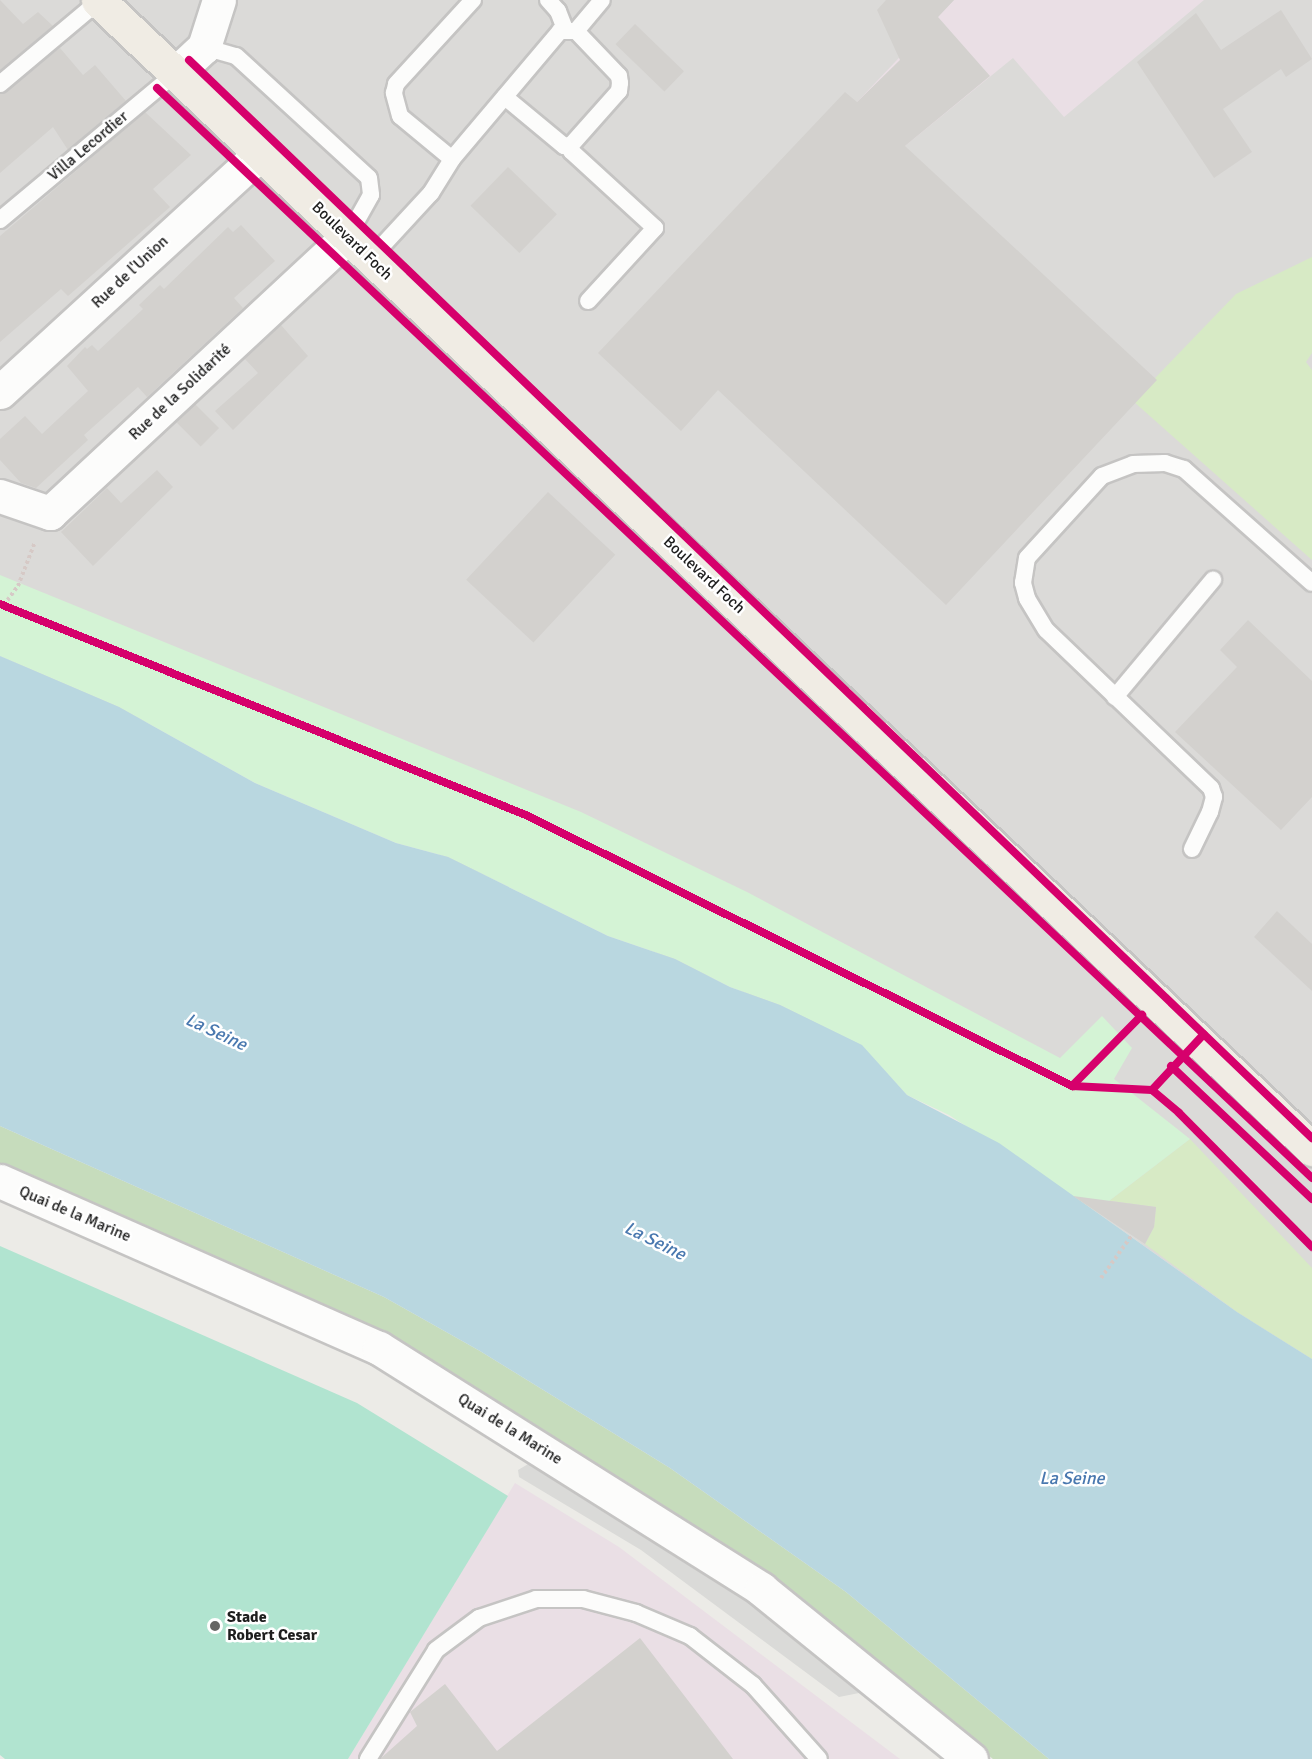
<!DOCTYPE html>
<html>
<head>
<meta charset="utf-8">
<style>
	body { margin:0 }
	#map { position:relative; width:1312px; height:1759px; overflow:hidden; background:#ecebe7; font-family:Signika,sans-serif }
	div>[style] { position:absolute }
	.residential>* { inset:0; background:#dbdad8 }
	.industrial>* { inset:0; background:#eadfe5 }
	.religious>* { inset:0; background:#dadad8 }
	.grass>* { inset:0; background:#d7eac5 }
	.forest>* { inset:0; background:#c6dcbc }
	.park>* { inset:0; background:#d4f3d5 }
	.pitch>* { inset:0; background:#b1e4d0 }
	.water>* { inset:0; background:#b9d7e0 }
	.building>* { inset:0; background:#d3d1ce; transform-origin:0 0 }
	.path>* { height:4px; margin-top:-2px; transform-origin:0; background:repeating-linear-gradient(90deg,#d6c9c6 0 3px,transparent 0 6px) }
	.roads { filter:drop-shadow(2px 0 #c5c4c3) drop-shadow(-2px 0 #c5c4c3) drop-shadow(0 2px #c5c4c3) drop-shadow(0 -2px #c5c4c3) }
	.service>* { height:16px; margin:-8px; padding:0 8px; transform-origin:8px; border-radius:8px; background:#fcfcfb }
	.minor>* { height:33px; margin:-16.5px; padding:0 16.5px; transform-origin:16.5px; border-radius:16.5px; background:#fcfcfb }
	.tertiary>* { height:33px; margin:-16.5px; padding:0 16.5px; transform-origin:16.5px; border-radius:16.5px; background:#fcfcfb }
	.primary>* { height:33px; margin:-16.5px; padding:0 16.5px; transform-origin:16.5px; border-radius:16.5px; background:#f0ece4 }
	.cycleway>* { height:8px; margin:-4px; padding:0 4px; transform-origin:4px; border-radius:4px; background:#d6006c }
	.dots>* { width:16px; height:16px; translate:-50% -50%; box-sizing:border-box; border:3px solid #fff; border-radius:50% }
	span { translate:-50% -50%; white-space:nowrap; text-align:center; line-height:1.15; -webkit-text-stroke:5px #fff; paint-order:stroke }
	.street-label { font-size:16px; color:#1e1e1e }
	.poi-label { font-size:16px; color:#1e1e1e; font-weight:700 }
	.left { translate:0 -50%; text-align:left }
	.water-label { font-size:18px; color:#4978af; font-style:italic }
</style>
</head>
<body>
<div id="map">
	<div class="residential">
		<div style="clip-path:polygon(0 0,1312px 0,1312px 1359px,1237px 1312px,861px 1045px,0 656px)"></div>
	</div>
	<div class="industrial">
		<div style="clip-path:polygon(954px 0,1204px 0,1064px 117px,1013px 58px,905px 146px,857px 102px)"></div>
		<div style="clip-path:polygon(515px 1483px,619px 1547px,900px 1759px,348px 1759px)"></div>
	</div>
	<div class="religious">
		<div style="clip-path:polygon(535px 1460px,663px 1538px,869px 1691px,839px 1697px,641px 1550px,519px 1477px,518px 1470px)"></div>
	</div>
	<div class="grass">
		<div style="clip-path:polygon(1312px 257px,1312px 353px,1306px 362px,1312px 370px,1312px 560px,1133px 401px,1236px 294px)"></div>
		<div style="clip-path:polygon(1190px 1139px,1312px 1268px,1312px 1359px,1237px 1312px,1145px 1244px,1154px 1227px,1156px 1207px,1111px 1201px,1096px 1211px)"></div>
	</div>
	<div class="forest">
		<div style="clip-path:polygon(0 1126px,384px 1297px,480px 1351px,670px 1468px,846px 1592px,1049px 1759px,993px 1759px,854px 1644px,670px 1512px,569px 1452px,0 1169px)"></div>
	</div>
	<div class="park">
		<div style="clip-path:polygon(0 575px,581px 812px,747px 892px,1060px 1058px,1102px 1016px,1132px 1048px,1114px 1079px,1190px 1139px,1096px 1211px,949px 1115px,907px 1095px,861px 1045px,780px 1005px,730px 987px,675px 959px,608px 936px,448px 857px,396px 843px,255px 783px,119px 707px,0 656px)"></div>
	</div>
	<div class="pitch">
		<div style="clip-path:polygon(0 1246px,357px 1403px,508px 1496px,348px 1759px,5px 1759px,0 1755px)"></div>
	</div>
	<div class="water">
		<div style="clip-path:polygon(0 656px,119px 707px,255px 783px,396px 843px,448px 857px,608px 936px,675px 959px,730px 987px,780px 1005px,862px 1045px,907px 1095px,999px 1143px,1237px 1312px,1312px 1359px,1312px 1759px,1049px 1759px,846px 1592px,670px 1468px,480px 1351px,384px 1297px,0 1126px)"></div>
	</div>
	<div class="building">
		<div style="clip-path:polygon(0 0,23px 24px,38px 12px,53px 26px,0 70px)"></div>
		<div style="clip-path:polygon(886px 0,954px 0,938px 17px,990px 76px,905px 146px,1157px 380px,946px 605px,718px 390px,681px 431px,598px 353px,845px 92px,857px 102px,900px 60px,877px 10px)"></div>
		<div style="clip-path:polygon(1281px 10px,1312px 59px,1286px 77px,1281px 69px,1223px 109px,1252px 152px,1214px 178px,1137px 62px,1196px 13px,1221px 50px)"></div>
		<div style="left:635px;top:24px;width:68px;height:28px;rotate:44deg"></div>
		<div style="clip-path:polygon(60px 48px,83px 75px,95px 65px,126px 101px,68px 150px,53px 127px,0 173px,0 94px)"></div>
		<div style="clip-path:polygon(145px 112px,191px 155px,153px 189px,170px 207px,68px 296px,61px 289px,0 342px,0 236px)"></div>
		<div style="left:508px;top:167px;width:68px;height:54px;rotate:44deg"></div>
		<div style="clip-path:polygon(241px 225px,275px 261px,234px 298px,243px 308px,147px 397px,138px 387px,84px 435px,88px 440px,36px 488px,21px 483px,0 460px,0 439px,25px 416px,42px 434px,88px 391px,67px 366px,85px 347px,87px 349px,92px 345px,98px 351px,143px 309px,139px 305px,160px 285px,164px 289px,228px 227px,233px 232px)"></div>
		<div style="clip-path:polygon(281px 325px,308px 356px,233px 430px,215px 411px,258px 373px,244px 358px)"></div>
		<div style="left:195px;top:404px;width:34px;height:26px;rotate:45deg"></div>
		<div style="clip-path:polygon(157px 470px,173px 487px,93px 566px,61px 532px,107px 488px,121px 503px)"></div>
		<div style="left:548px;top:492px;width:92px;height:120px;rotate:43deg"></div>
		<div style="clip-path:polygon(1248px 620px,1312px 681px,1312px 797px,1281px 830px,1175px 732px,1237px 667px,1220px 650px)"></div>
		<div style="clip-path:polygon(1277px 911px,1312px 944px,1312px 991px,1254px 937px)"></div>
		<div style="clip-path:polygon(1073px 1196px,1156px 1207px,1154px 1227px,1145px 1244px)"></div>
		<div style="clip-path:polygon(640px 1638px,733px 1759px,380px 1759px,417px 1726px,410px 1712px,445px 1684px,497px 1751px)"></div>
	</div>
	<div class="path">
		<div style="left:4px;top:605px;width:24px;rotate:-54deg"></div>
		<div style="left:18px;top:586px;width:47px;rotate:-68.9deg"></div>
		<div style="left:1171px;top:1066px;width:194px;rotate:43.3deg"></div>
		<div style="left:1101px;top:1278px;width:53px;rotate:-54.2deg"></div>
	</div>
	<div class="roads">
		<div class="service">
			<div style="left:548px;top:0;width:15px;rotate:48deg"></div>
			<div style="left:558px;top:11px;width:19px;rotate:69deg"></div>
			<div style="left:576px;top:31px;width:40px;rotate:-50deg"></div>
			<div style="left:204px;top:47px;width:33px;rotate:16deg"></div>
			<div style="left:236px;top:56px;width:180px;rotate:42.5deg"></div>
			<div style="left:369px;top:178px;width:17px;rotate:83deg"></div>
			<div style="left:371px;top:195px;width:47px;rotate:119.3deg"></div>
			<div style="left:0;top:84px;width:129px;rotate:-40deg"></div>
			<div style="left:571px;top:145px;width:6px;rotate:90deg"></div>
			<div style="left:571px;top:151px;width:114px;rotate:42.5deg"></div>
			<div style="left:655px;top:228px;width:99px;rotate:132.5deg"></div>
			<div style="left:452px;top:159px;width:67px;rotate:-140.4deg"></div>
			<div style="left:400px;top:116px;width:24px;rotate:-105deg"></div>
			<div style="left:394px;top:93px;width:9px;rotate:-77deg"></div>
			<div style="left:396px;top:84px;width:114px;rotate:-47.5deg"></div>
			<div style="left:0;top:220px;width:231px;rotate:-39.9deg"></div>
			<div style="left:370px;top:259px;width:90px;rotate:-47.3deg"></div>
			<div style="left:431px;top:193px;width:40px;rotate:-58deg"></div>
			<div style="left:452px;top:159px;width:167px;rotate:-49.8deg"></div>
			<div style="left:560px;top:31px;width:16px"></div>
			<div style="left:576px;top:31px;width:62px;rotate:46.3deg"></div>
			<div style="left:619px;top:76px;width:7px;rotate:82deg"></div>
			<div style="left:620px;top:83px;width:8px;rotate:97deg"></div>
			<div style="left:619px;top:91px;width:72px;rotate:131.6deg"></div>
			<div style="left:571px;top:145px;width:7px;rotate:172deg"></div>
			<div style="left:564px;top:146px;width:77px;rotate:-140.3deg"></div>
			<div style="left:1115px;top:697px;width:153px;rotate:-50.1deg"></div>
			<div style="left:1192px;top:849px;width:41px;rotate:-64.1deg"></div>
			<div style="left:1210px;top:812px;width:16px;rotate:-75deg"></div>
			<div style="left:1214px;top:797px;width:9px;rotate:-108deg"></div>
			<div style="left:1211px;top:788px;width:228px;rotate:-136.2deg"></div>
			<div style="left:1046px;top:630px;width:37px;rotate:-121deg"></div>
			<div style="left:1027px;top:598px;width:16px;rotate:-105deg"></div>
			<div style="left:1023px;top:583px;width:25px;rotate:-81deg"></div>
			<div style="left:1027px;top:558px;width:111px;rotate:-47.6deg"></div>
			<div style="left:1102px;top:476px;width:33px;rotate:-21deg"></div>
			<div style="left:1133px;top:464px;width:32px;rotate:-2deg"></div>
			<div style="left:1165px;top:463px;width:20px;rotate:18deg"></div>
			<div style="left:1184px;top:469px;width:171px;rotate:41.7deg"></div>
			<div style="left:368px;top:1759px;width:128px;rotate:-58deg"></div>
			<div style="left:436px;top:1650px;width:54px;rotate:-36.7deg"></div>
			<div style="left:479px;top:1618px;width:60px;rotate:-18.4deg"></div>
			<div style="left:536px;top:1599px;width:47px"></div>
			<div style="left:583px;top:1599px;width:55px;rotate:14.8deg"></div>
			<div style="left:636px;top:1613px;width:59px;rotate:23.1deg"></div>
			<div style="left:690px;top:1636px;width:80px;rotate:37.9deg"></div>
			<div style="left:753px;top:1685px;width:99px;rotate:48.3deg"></div>
		</div>
		<div class="minor">
			<div style="left:177px;top:72px;width:37px;rotate:-43deg"></div>
			<div style="left:204px;top:47px;width:49px;rotate:-72.3deg"></div>
			<div style="left:0;top:392px;width:354px;rotate:-42.5deg"></div>
			<div style="left:0;top:496px;width:53px;rotate:18.8deg"></div>
			<div style="left:50px;top:513px;width:407px;rotate:-42.9deg"></div>
		</div>
		<div class="tertiary">
			<div style="left:0;top:1181px;width:414px;rotate:23.8deg"></div>
			<div style="left:379px;top:1348px;width:452px;rotate:32.2deg"></div>
			<div style="left:761px;top:1589px;width:270px;rotate:39deg"></div>
		</div>
		<div class="primary">
			<div style="left:98px;top:0;width:1672px;rotate:43.42deg"></div>
		</div>
	</div>
	<div class="cycleway">
		<div style="left:189px;top:60px;width:1557px;rotate:43.83deg"></div>
		<div style="left:157px;top:88px;width:1588px;rotate:43.34deg"></div>
		<div style="left:0;top:604px;width:567px;rotate:21.86deg"></div>
		<div style="left:526px;top:815px;width:610px;rotate:26.4deg"></div>
		<div style="left:1072px;top:1086px;width:80px;rotate:2.9deg"></div>
		<div style="left:1171px;top:1066px;width:194px;rotate:43.3deg"></div>
		<div style="left:1072px;top:1086px;width:100px;rotate:-45.4deg"></div>
		<div style="left:1152px;top:1090px;width:35px;rotate:40deg"></div>
		<div style="left:1179px;top:1113px;width:189px;rotate:45.2deg"></div>
		<div style="left:1152px;top:1090px;width:76px;rotate:-47.1deg"></div>
	</div>
	<div class="dots">
		<div style="left:215px;top:1626px;background:#666664"></div>
	</div>
	<div class="street-label">
		<span style="left:88px;top:146px;rotate:-40deg">Villa Lecordier</span>
		<span style="left:352px;top:241px;rotate:44deg">Boulevard Foch</span>
		<span style="left:130px;top:272px;rotate:-43deg">Rue de l'Union</span>
		<span style="left:180px;top:392px;rotate:-43deg">Rue de la Solidarité</span>
		<span style="left:704px;top:575px;rotate:43deg">Boulevard Foch</span>
		<span style="left:75px;top:1214px;rotate:23deg">Quai de la Marine</span>
		<span style="left:510px;top:1429px;rotate:32deg">Quai de la Marine</span>
	</div>
	<div class="poi-label">
		<span class="left" style="left:227px;top:1626px">Stade<br>Robert Cesar</span>
	</div>
	<div class="water-label">
		<span style="left:216px;top:1032px;rotate:25deg">La Seine</span>
		<span style="left:655px;top:1241px;rotate:26deg">La Seine</span>
		<span style="left:1072px;top:1478px">La Seine</span>
	</div>
</div>
</body>
</html>
